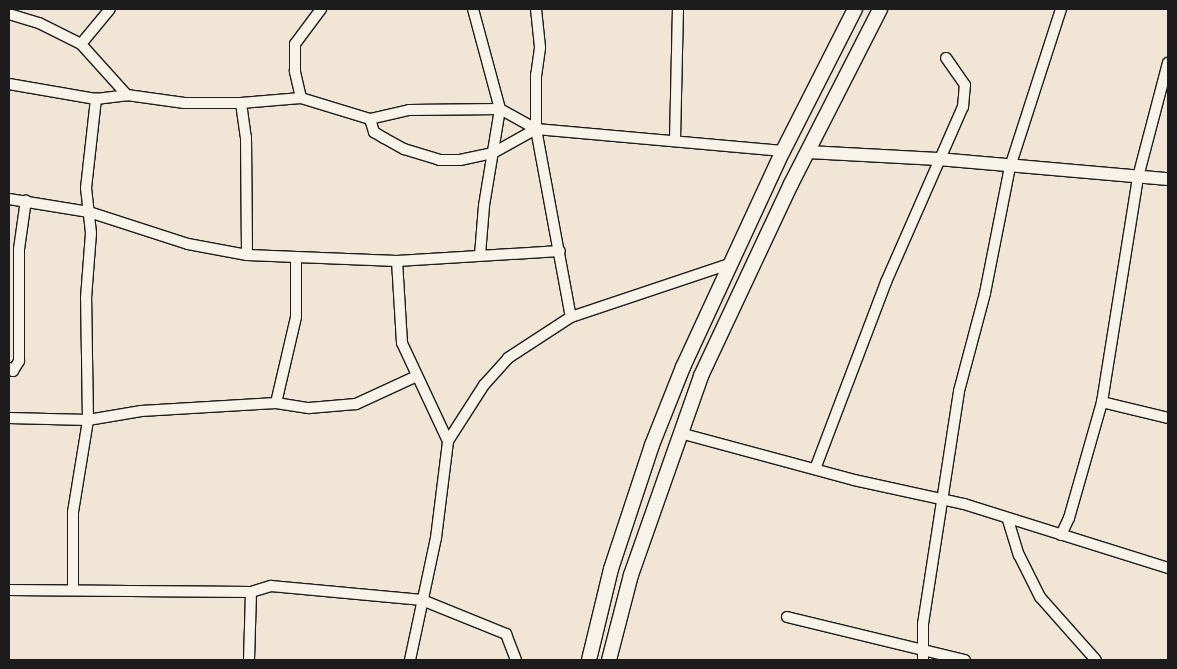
<!DOCTYPE html>
<html>
<head>
<meta charset="utf-8">
<style>
	body { margin:0 }
	#map { position:relative; width:1177px; height:669px; overflow:hidden; background:#f1e5d6; font-family:Delius,sans-serif }
	div>[style] { position:absolute }
	.roads { filter:drop-shadow(1px 0 #1c1c1c) drop-shadow(-1px 0 #1c1c1c) drop-shadow(0 1px #1c1c1c) drop-shadow(0 -1px #1c1c1c) }
	.minor>* { height:10px; margin:-5px; padding:0 5px; transform-origin:5px; border-radius:5px; background:#f7f3e8 }
	.tertiary>* { height:12px; margin:-6px; padding:0 6px; transform-origin:6px; border-radius:6px; background:#f7f3e8 }
	.secondary>* { height:14px; margin:-7px; padding:0 7px; transform-origin:7px; border-radius:7px; background:#f7f3e8 }
	span { translate:-50% -50%; white-space:nowrap; text-align:center; line-height:1.15; -webkit-text-stroke:4px #f7f3e8; paint-order:stroke }
	.frame { position:absolute; inset:0; border:10px solid #1c1c1c; pointer-events:none }
</style>
</head>
<body>
<div id="map">
	<div class="roads">
		<div class="minor">
			<div style="left:473px;top:9px;width:104px;rotate:74.9deg"></div>
			<div style="left:500px;top:109px;width:98px;rotate:99.4deg"></div>
			<div style="left:484px;top:206px;width:49px;rotate:94.7deg"></div>
			<div style="left:536px;top:9px;width:39px;rotate:84deg"></div>
			<div style="left:540px;top:48px;width:27px;rotate:98deg"></div>
			<div style="left:536px;top:75px;width:54px;rotate:90deg"></div>
			<div style="left:536px;top:129px;width:191px;rotate:79.5deg"></div>
			<div style="left:9px;top:14px;width:31px;rotate:17deg"></div>
			<div style="left:39px;top:23px;width:47px;rotate:26.6deg"></div>
			<div style="left:81px;top:44px;width:69px;rotate:48deg"></div>
			<div style="left:81px;top:44px;width:45px;rotate:-50.4deg"></div>
			<div style="left:9px;top:84px;width:88px;rotate:9.8deg"></div>
			<div style="left:96px;top:99px;width:31px;rotate:-7deg"></div>
			<div style="left:127px;top:95px;width:58px;rotate:8deg"></div>
			<div style="left:184px;top:103px;width:57px"></div>
			<div style="left:241px;top:103px;width:60px;rotate:-4.8deg"></div>
			<div style="left:301px;top:98px;width:72px;rotate:16.9deg"></div>
			<div style="left:370px;top:119px;width:40px;rotate:-13deg"></div>
			<div style="left:409px;top:110px;width:91px;rotate:-0.6deg"></div>
			<div style="left:500px;top:109px;width:41px;rotate:29.1deg"></div>
			<div style="left:536px;top:129px;width:248px;rotate:5.1deg"></div>
			<div style="left:301px;top:98px;width:28px;rotate:-103deg"></div>
			<div style="left:295px;top:71px;width:27px;rotate:-90deg"></div>
			<div style="left:295px;top:44px;width:44px;rotate:-53.4deg"></div>
			<div style="left:241px;top:103px;width:34px;rotate:82deg"></div>
			<div style="left:246px;top:137px;width:118px;rotate:89.5deg"></div>
			<div style="left:370px;top:119px;width:14px;rotate:73deg"></div>
			<div style="left:374px;top:132px;width:12px;rotate:31deg"></div>
			<div style="left:384px;top:138px;width:23px;rotate:29deg"></div>
			<div style="left:404px;top:149px;width:37px;rotate:17deg"></div>
			<div style="left:439px;top:160px;width:21px"></div>
			<div style="left:460px;top:160px;width:34px;rotate:-12deg"></div>
			<div style="left:493px;top:153px;width:49px;rotate:-29.2deg"></div>
			<div style="left:675px;top:140px;width:131px;rotate:-88.7deg"></div>
			<div style="left:9px;top:199px;width:81px;rotate:9.2deg"></div>
			<div style="left:89px;top:212px;width:104px;rotate:17.9deg"></div>
			<div style="left:188px;top:244px;width:60px;rotate:10.6deg"></div>
			<div style="left:247px;top:255px;width:150px;rotate:2.3deg"></div>
			<div style="left:397px;top:261px;width:163px;rotate:-3.5deg"></div>
			<div style="left:397px;top:261px;width:82px;rotate:86.5deg"></div>
			<div style="left:402px;top:343px;width:108px;rotate:64.9deg"></div>
			<div style="left:9px;top:368px;width:5px;rotate:37deg"></div>
			<div style="left:13px;top:371px;width:12px;rotate:-59deg"></div>
			<div style="left:19px;top:361px;width:112px;rotate:-90deg"></div>
			<div style="left:19px;top:249px;width:49px;rotate:-81.9deg"></div>
			<div style="left:1102px;top:402px;width:68px;rotate:13.6deg"></div>
			<div style="left:276px;top:403px;width:88px;rotate:-76.9deg"></div>
			<div style="left:296px;top:317px;width:58px;rotate:-90deg"></div>
			<div style="left:9px;top:418px;width:79px;rotate:1.5deg"></div>
			<div style="left:88px;top:420px;width:54px;rotate:-9.6deg"></div>
			<div style="left:141px;top:411px;width:135px;rotate:-3.4deg"></div>
			<div style="left:276px;top:403px;width:33px;rotate:9deg"></div>
			<div style="left:309px;top:408px;width:47px;rotate:-4.9deg"></div>
			<div style="left:356px;top:404px;width:67px;rotate:-24.7deg"></div>
			<div style="left:680px;top:433px;width:180px;rotate:15.1deg"></div>
			<div style="left:854px;top:480px;width:113px;rotate:12.3deg"></div>
			<div style="left:964px;top:504px;width:214px;rotate:17.4deg"></div>
			<div style="left:815px;top:469px;width:200px;rotate:-69.2deg"></div>
			<div style="left:886px;top:282px;width:191px;rotate:-66.3deg"></div>
			<div style="left:963px;top:107px;width:22px;rotate:-85deg"></div>
			<div style="left:965px;top:85px;width:33px;rotate:-125deg"></div>
			<div style="left:1008px;top:520px;width:37px;rotate:73deg"></div>
			<div style="left:1019px;top:555px;width:47px;rotate:63.4deg"></div>
			<div style="left:1040px;top:597px;width:84px;rotate:48.4deg"></div>
			<div style="left:1061px;top:535px;width:19px;rotate:-65deg"></div>
			<div style="left:1069px;top:518px;width:121px;rotate:-74.1deg"></div>
			<div style="left:1102px;top:402px;width:228px;rotate:-80.9deg"></div>
			<div style="left:1138px;top:177px;width:118px;rotate:-75.3deg"></div>
			<div style="left:73px;top:589px;width:77px;rotate:-90deg"></div>
			<div style="left:73px;top:512px;width:93px;rotate:-80.7deg"></div>
			<div style="left:88px;top:420px;width:122px;rotate:-90.9deg"></div>
			<div style="left:86px;top:298px;width:65px;rotate:-85.6deg"></div>
			<div style="left:91px;top:233px;width:45px;rotate:-96.3deg"></div>
			<div style="left:86px;top:188px;width:90px;rotate:-83.6deg"></div>
			<div style="left:9px;top:590px;width:242px;rotate:0.5deg"></div>
			<div style="left:251px;top:592px;width:21px;rotate:-17deg"></div>
			<div style="left:271px;top:586px;width:152px;rotate:5.3deg"></div>
			<div style="left:422px;top:600px;width:91px;rotate:22deg"></div>
			<div style="left:506px;top:634px;width:28px;rotate:69deg"></div>
			<div style="left:787px;top:617px;width:183px;rotate:13.6deg"></div>
			<div style="left:249px;top:660px;width:68px;rotate:-88.3deg"></div>
			<div style="left:410px;top:660px;width:125px;rotate:-78deg"></div>
			<div style="left:436px;top:538px;width:98px;rotate:-82.9deg"></div>
			<div style="left:448px;top:441px;width:67px;rotate:-57.3deg"></div>
			<div style="left:484px;top:385px;width:36px;rotate:-48deg"></div>
			<div style="left:508px;top:358px;width:75px;rotate:-33.1deg"></div>
			<div style="left:571px;top:317px;width:170px;rotate:-18.5deg"></div>
			<div style="left:923px;top:660px;width:36px;rotate:-90deg"></div>
			<div style="left:923px;top:624px;width:236px;rotate:-81.2deg"></div>
			<div style="left:959px;top:391px;width:101px;rotate:-75.1deg"></div>
			<div style="left:985px;top:293px;width:128px;rotate:-78.8deg"></div>
			<div style="left:1010px;top:167px;width:166px;rotate:-72.1deg"></div>
		</div>
		<div class="tertiary">
			<div style="left:808px;top:152px;width:130px;rotate:3.1deg"></div>
			<div style="left:938px;top:159px;width:231px;rotate:5deg"></div>
		</div>
		<div class="secondary">
			<div style="left:589px;top:660px;width:94px;rotate:-76.4deg"></div>
			<div style="left:611px;top:569px;width:131px;rotate:-71.7deg"></div>
			<div style="left:652px;top:445px;width:84px;rotate:-68.3deg"></div>
			<div style="left:683px;top:367px;width:238px;rotate:-65.2deg"></div>
			<div style="left:783px;top:151px;width:159px;rotate:-63.1deg"></div>
			<div style="left:609px;top:660px;width:88px;rotate:-75.5deg"></div>
			<div style="left:631px;top:575px;width:211px;rotate:-70.6deg"></div>
			<div style="left:701px;top:376px;width:212px;rotate:-64.9deg"></div>
			<div style="left:791px;top:184px;width:196px;rotate:-63deg"></div>
		</div>
	</div>
	<div class="frame"></div>
</div>
</body>
</html>
